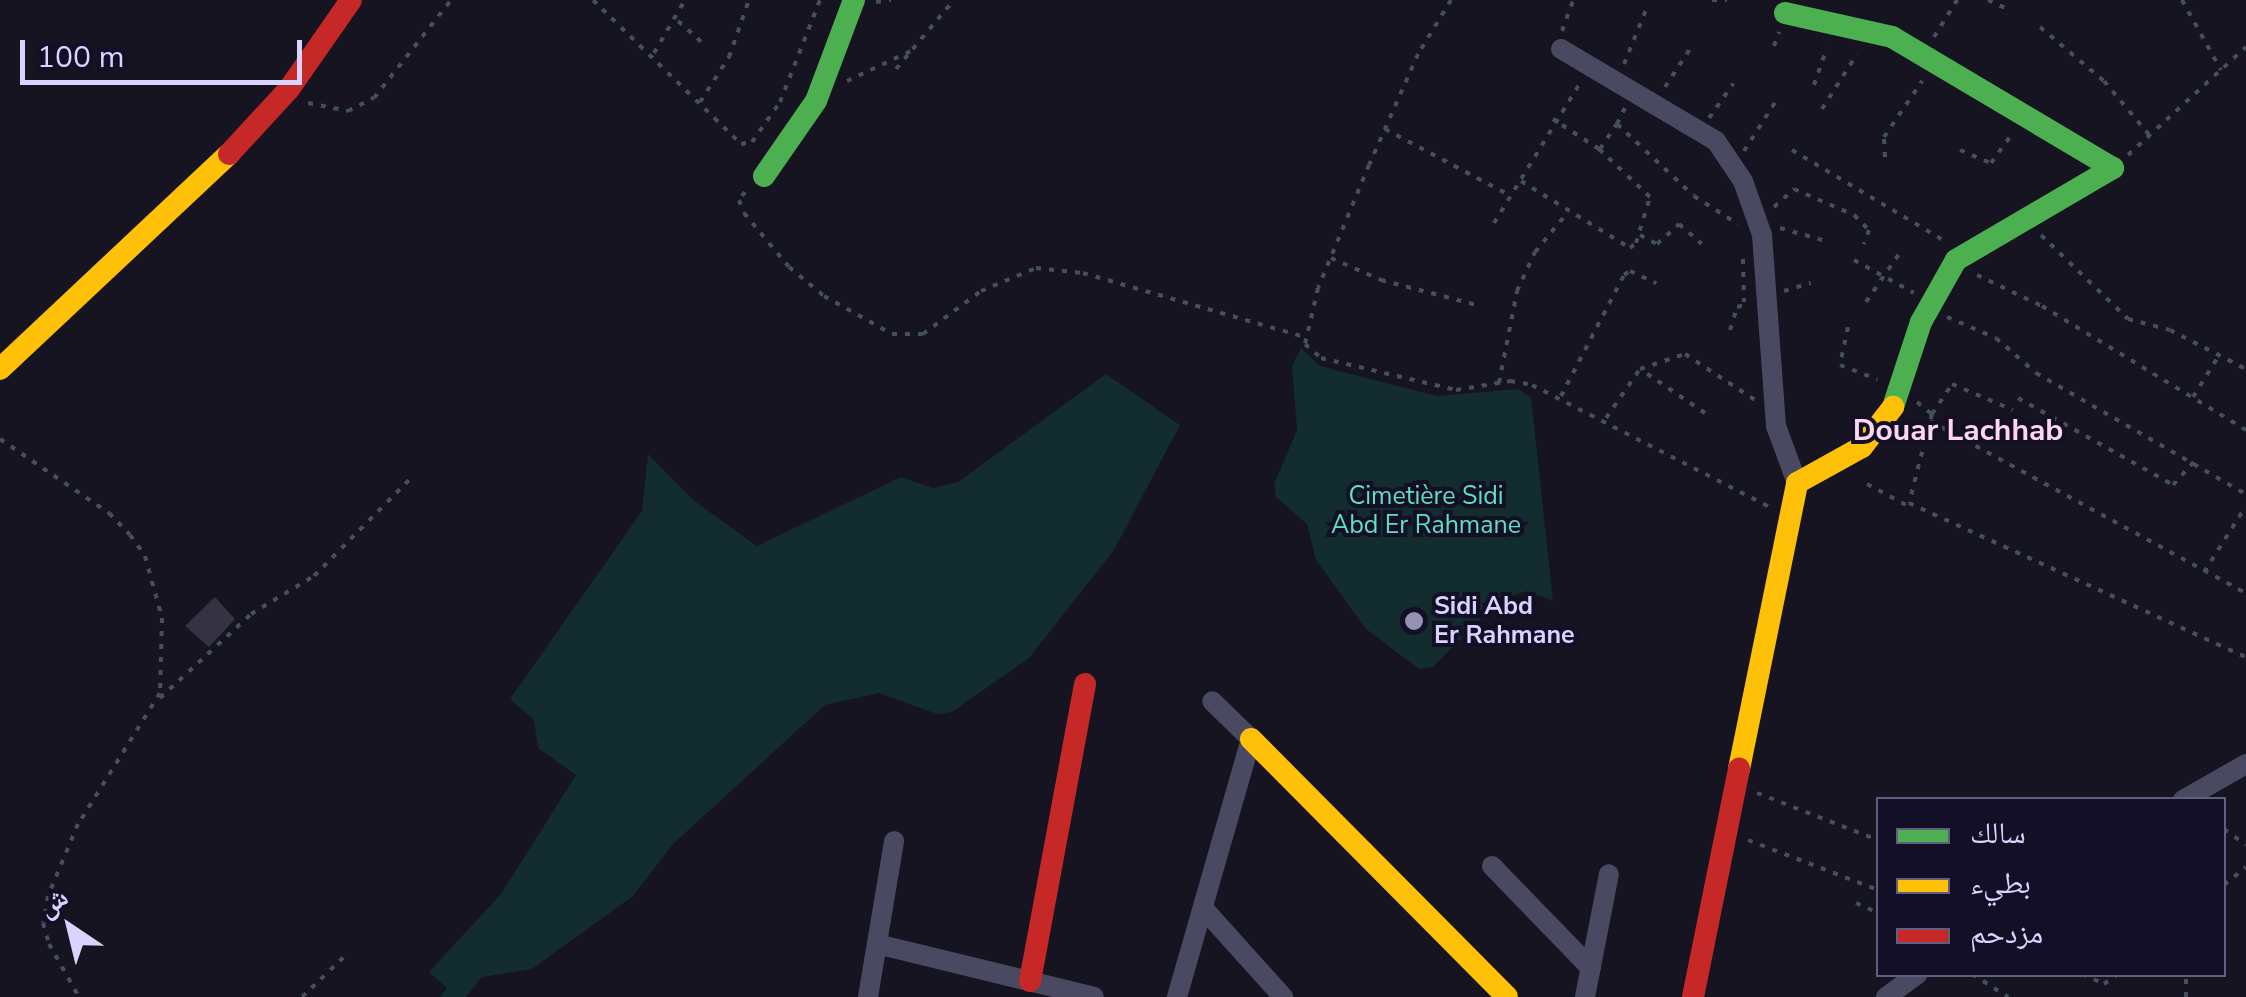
<!DOCTYPE html>
<html>
<head>
<meta charset="utf-8">
<style>
	body { margin:0 }
	#map { position:relative; width:2246px; height:997px; overflow:hidden; background:#161421; font-family:"Nunito Sans","Noto Naskh Arabic",sans-serif }
	div>[style] { position:absolute }
	.green>* { inset:0; background:#132c2d }
	.building>* { inset:0; background:#343243 }
	.path>* { height:4px; margin-top:-2px; transform-origin:0; background:repeating-linear-gradient(90deg,#44505f 0 5px,transparent 0 13px) }
	.street>* { height:20px; margin:-10px; padding:0 10px; transform-origin:10px; border-radius:10px; background:#4a4962 }
	.fast>* { height:22px; margin:-11px; padding:0 11px; transform-origin:11px; border-radius:11px; background:#4caf50 }
	.slow>* { height:22px; margin:-11px; padding:0 11px; transform-origin:11px; border-radius:11px; background:#ffc107 }
	.jam>* { height:22px; margin:-11px; padding:0 11px; transform-origin:11px; border-radius:11px; background:#c62828 }
	.dots>* { width:28px; height:28px; translate:-50% -50%; box-sizing:border-box; border:5px solid #130f26; border-radius:50% }
	span { translate:-50% -50%; white-space:nowrap; text-align:center; line-height:1.15; -webkit-text-stroke:8px #130f26; paint-order:stroke }
	.park-label { font-size:25px; color:#5fe0c0 }
	.poi-label { font-size:25px; color:#d9d4ff; font-weight:700 }
	.left { translate:0 -50%; text-align:left }
	.quarter-label { font-size:30px; color:#ffd6f0; font-weight:700 }
	.legend { position:absolute; left:1876px; top:797px; width:350px; height:180px; box-sizing:border-box; background:#130f26; border:2px solid #625e7d; margin:0; padding:12px 18px; list-style:none; font-size:30px; color:#d9d4ff }
	.legend li { display:flex; align-items:center; gap:20px; height:50px }
	.legend b { width:50px; border:2px solid #625e7d }
	.north { position:absolute; left:20px; top:877px; width:100px; height:100px; -webkit-text-stroke:8px #130f26; paint-order:stroke; rotate:325deg; font-size:28px; font-weight:700; line-height:40px; text-align:center; color:#d9d4ff }
	.north::after { content:''; display:block; margin:auto; width:35px; height:45px; background:#d9d4ff; clip-path:polygon(50% 0,100% 100%,50% 72%,0 100%) }
	.scale { position:absolute; left:20px; top:40px; width:282px; height:45px; box-sizing:border-box; border:5px solid #d9d4ff; border-top:0; padding-left:12px; font-size:30px; line-height:35px; white-space:nowrap; color:#d9d4ff; -webkit-text-stroke:8px #130f26; paint-order:stroke }
</style>
</head>
<body>
<div id="map">
	<div class="green">
		<div style="clip-path:polygon(1301px 348px,1320px 366px,1437px 396px,1518px 389px,1531px 397px,1553px 601px,1528px 591px,1500px 599px,1433px 667px,1419px 669px,1366px 629px,1316px 560px,1307px 524px,1276px 497px,1274px 484px,1297px 430px,1292px 366px)"></div>
		<div style="clip-path:polygon(1106px 374px,1180px 425px,1114px 550px,1029px 658px,952px 712px,937px 714px,879px 693px,825px 705px,673px 844px,633px 896px,532px 969px,482px 977px,466px 997px,440px 997px,447px 988px,429px 972px,501px 894px,576px 775px,538px 748px,534px 720px,510px 699px,642px 511px,648px 454px,693px 500px,757px 546px,901px 477px,933px 488px,958px 482px)"></div>
	</div>
	<div class="building">
		<div style="clip-path:polygon(215px 597px,235px 619px,209px 647px,185px 626px)"></div>
	</div>
	<div class="path">
		<div style="left:593px;top:0;width:206px;rotate:44.2deg"></div>
		<div style="left:741px;top:144px;width:11px;rotate:-10deg"></div>
		<div style="left:752px;top:142px;width:49px;rotate:-55deg"></div>
		<div style="left:780px;top:102px;width:110px;rotate:-68.6deg"></div>
		<div style="left:1451px;top:0;width:63px;rotate:121.4deg"></div>
		<div style="left:1418px;top:54px;width:121px;rotate:113.8deg"></div>
		<div style="left:1369px;top:165px;width:133px;rotate:112.5deg"></div>
		<div style="left:1318px;top:288px;width:57px;rotate:103.1deg"></div>
		<div style="left:1305px;top:344px;width:21px;rotate:41deg"></div>
		<div style="left:1321px;top:358px;width:139px;rotate:13.3deg"></div>
		<div style="left:1456px;top:390px;width:55px;rotate:-9.5deg"></div>
		<div style="left:1510px;top:381px;width:22px;rotate:10deg"></div>
		<div style="left:1532px;top:385px;width:267px;rotate:27.2deg"></div>
		<div style="left:1712px;top:0;width:15px"></div>
		<div style="left:1988px;top:0;width:21px;rotate:25deg"></div>
		<div style="left:2182px;top:0;width:80px;rotate:60.9deg"></div>
		<div style="left:876px;top:2px;width:15px;rotate:-8deg"></div>
		<div style="left:678px;top:21px;width:36px;rotate:42deg"></div>
		<div style="left:2040px;top:27px;width:84px;rotate:40.2deg"></div>
		<div style="left:2104px;top:81px;width:73px;rotate:50deg"></div>
		<div style="left:1562px;top:31px;width:33px;rotate:-70deg"></div>
		<div style="left:1934px;top:37px;width:44px;rotate:-58.1deg"></div>
		<div style="left:1774px;top:46px;width:15px;rotate:-70deg"></div>
		<div style="left:654px;top:53px;width:61px;rotate:-59.7deg"></div>
		<div style="left:1624px;top:64px;width:61px;rotate:-68deg"></div>
		<div style="left:896px;top:69px;width:90px;rotate:-50deg"></div>
		<div style="left:847px;top:81px;width:71px;rotate:-25.1deg"></div>
		<div style="left:1814px;top:85px;width:39px;rotate:-71deg"></div>
		<div style="left:1665px;top:87px;width:45px;rotate:-56.7deg"></div>
		<div style="left:700px;top:102px;width:54px;rotate:-57.2deg"></div>
		<div style="left:729px;top:57px;width:60px;rotate:-70.7deg"></div>
		<div style="left:308px;top:103px;width:41px;rotate:11.3deg"></div>
		<div style="left:348px;top:111px;width:29px;rotate:-27deg"></div>
		<div style="left:374px;top:98px;width:125px;rotate:-51.8deg"></div>
		<div style="left:1625px;top:108px;width:18px;rotate:117deg"></div>
		<div style="left:1617px;top:124px;width:105px;rotate:43.1deg"></div>
		<div style="left:1694px;top:196px;width:52px;rotate:32.5deg"></div>
		<div style="left:1822px;top:109px;width:65px;rotate:-57.5deg"></div>
		<div style="left:1709px;top:118px;width:42px;rotate:-54.8deg"></div>
		<div style="left:1385px;top:129px;width:143px;rotate:28deg"></div>
		<div style="left:1600px;top:149px;width:30px;rotate:-56deg"></div>
		<div style="left:1792px;top:150px;width:176px;rotate:30.8deg"></div>
		<div style="left:1960px;top:150px;width:34px;rotate:23deg"></div>
		<div style="left:1991px;top:163px;width:36px;rotate:-54deg"></div>
		<div style="left:1744px;top:151px;width:59px;rotate:-57.4deg"></div>
		<div style="left:2128px;top:155px;width:160px;rotate:-42.5deg"></div>
		<div style="left:1885px;top:157px;width:20px;rotate:-93deg"></div>
		<div style="left:1884px;top:137px;width:68px;rotate:-55.8deg"></div>
		<div style="left:1521px;top:181px;width:128px;rotate:31.6deg"></div>
		<div style="left:1630px;top:248px;width:8px;rotate:-40deg"></div>
		<div style="left:1636px;top:243px;width:48px;rotate:-73.1deg"></div>
		<div style="left:1650px;top:197px;width:70px;rotate:-136.7deg"></div>
		<div style="left:1599px;top:149px;width:55px;rotate:-146.9deg"></div>
		<div style="left:745px;top:192px;width:10px;rotate:127deg"></div>
		<div style="left:739px;top:200px;width:14px;rotate:69deg"></div>
		<div style="left:744px;top:213px;width:70px;rotate:50.2deg"></div>
		<div style="left:789px;top:267px;width:45px;rotate:39.6deg"></div>
		<div style="left:824px;top:296px;width:78px;rotate:29.2deg"></div>
		<div style="left:892px;top:334px;width:31px"></div>
		<div style="left:923px;top:334px;width:72px;rotate:-36.6deg"></div>
		<div style="left:981px;top:291px;width:60px;rotate:-22.7deg"></div>
		<div style="left:1036px;top:268px;width:47px;rotate:6.1deg"></div>
		<div style="left:1083px;top:273px;width:231px;rotate:16.1deg"></div>
		<div style="left:1774px;top:207px;width:27px;rotate:-42deg"></div>
		<div style="left:1794px;top:189px;width:65px;rotate:23.4deg"></div>
		<div style="left:1854px;top:215px;width:21px;rotate:45deg"></div>
		<div style="left:1869px;top:230px;width:15px;rotate:110deg"></div>
		<div style="left:1494px;top:223px;width:164px;rotate:-58.4deg"></div>
		<div style="left:1780px;top:228px;width:48px;rotate:15.8deg"></div>
		<div style="left:1640px;top:235px;width:19px;rotate:28deg"></div>
		<div style="left:1657px;top:244px;width:30px;rotate:-42deg"></div>
		<div style="left:1679px;top:224px;width:30px;rotate:41deg"></div>
		<div style="left:2041px;top:235px;width:121px;rotate:44deg"></div>
		<div style="left:2128px;top:319px;width:43px;rotate:14.7deg"></div>
		<div style="left:2170px;top:330px;width:85px;rotate:27.2deg"></div>
		<div style="left:1331px;top:258px;width:55px;rotate:23.7deg"></div>
		<div style="left:1381px;top:280px;width:99px;rotate:14.6deg"></div>
		<div style="left:1743px;top:259px;width:43px;rotate:88.7deg"></div>
		<div style="left:1854px;top:260px;width:68px;rotate:28.8deg"></div>
		<div style="left:1977px;top:275px;width:72px;rotate:25.5deg"></div>
		<div style="left:2042px;top:306px;width:239px;rotate:31.3deg"></div>
		<div style="left:1784px;top:291px;width:28px;rotate:-17deg"></div>
		<div style="left:1866px;top:302px;width:62px;rotate:-55.5deg"></div>
		<div style="left:1947px;top:317px;width:53px;rotate:23.2deg"></div>
		<div style="left:1996px;top:338px;width:53px;rotate:41.2deg"></div>
		<div style="left:2036px;top:373px;width:242px;rotate:30deg"></div>
		<div style="left:1848px;top:327px;width:39px;rotate:102deg"></div>
		<div style="left:1840px;top:365px;width:40px;rotate:21deg"></div>
		<div style="left:1730px;top:330px;width:24px;rotate:-73deg"></div>
		<div style="left:1737px;top:307px;width:11px;rotate:-15deg"></div>
		<div style="left:1499px;top:383px;width:94px;rotate:-78.9deg"></div>
		<div style="left:1517px;top:291px;width:43px;rotate:-65.2deg"></div>
		<div style="left:1535px;top:252px;width:52px;rotate:-50.5deg"></div>
		<div style="left:1561px;top:396px;width:136px;rotate:-62.5deg"></div>
		<div style="left:1624px;top:275px;width:7px;rotate:-34deg"></div>
		<div style="left:1630px;top:271px;width:29px;rotate:25deg"></div>
		<div style="left:2193px;top:397px;width:47px;rotate:-58deg"></div>
		<div style="left:2018px;top:398px;width:178px;rotate:29.3deg"></div>
		<div style="left:2173px;top:485px;width:31px;rotate:-48deg"></div>
		<div style="left:1917px;top:402px;width:19px;rotate:39deg"></div>
		<div style="left:1932px;top:414px;width:92px;rotate:104.5deg"></div>
		<div style="left:1909px;top:503px;width:371px;rotate:24.6deg"></div>
		<div style="left:1705px;top:413px;width:78px;rotate:-145.9deg"></div>
		<div style="left:1640px;top:369px;width:47px;rotate:-18.4deg"></div>
		<div style="left:1685px;top:354px;width:84px;rotate:33.3deg"></div>
		<div style="left:1932px;top:414px;width:36px;rotate:-56deg"></div>
		<div style="left:1952px;top:384px;width:66px;rotate:23.1deg"></div>
		<div style="left:1606px;top:418px;width:60px;rotate:-55.2deg"></div>
		<div style="left:1930px;top:421px;width:360px;rotate:28.6deg"></div>
		<div style="left:0;top:439px;width:132px;rotate:34.2deg"></div>
		<div style="left:109px;top:513px;width:30px;rotate:46deg"></div>
		<div style="left:130px;top:535px;width:26px;rotate:54deg"></div>
		<div style="left:145px;top:556px;width:64px;rotate:74.7deg"></div>
		<div style="left:162px;top:618px;width:75px;rotate:91.5deg"></div>
		<div style="left:160px;top:693px;width:155px;rotate:122deg"></div>
		<div style="left:78px;top:824px;width:78px;rotate:112.6deg"></div>
		<div style="left:48px;top:896px;width:27px;rotate:100deg"></div>
		<div style="left:43px;top:923px;width:22px;rotate:74deg"></div>
		<div style="left:49px;top:944px;width:61px;rotate:60.5deg"></div>
		<div style="left:1867px;top:484px;width:47px;rotate:28.2deg"></div>
		<div style="left:2204px;top:572px;width:78px;rotate:-57.5deg"></div>
		<div style="left:160px;top:698px;width:124px;rotate:-42.7deg"></div>
		<div style="left:251px;top:614px;width:74px;rotate:-31.1deg"></div>
		<div style="left:314px;top:576px;width:136px;rotate:-45.3deg"></div>
		<div style="left:1757px;top:793px;width:130px;rotate:21.2deg"></div>
		<div style="left:2224px;top:829px;width:27px;rotate:36deg"></div>
		<div style="left:1748px;top:840px;width:139px;rotate:21deg"></div>
		<div style="left:2224px;top:885px;width:28px;rotate:-39deg"></div>
		<div style="left:1856px;top:903px;width:24px;rotate:24deg"></div>
		<div style="left:1972px;top:974px;width:43px;rotate:32.6deg"></div>
		<div style="left:2082px;top:974px;width:24px;rotate:24deg"></div>
		<div style="left:2104px;top:984px;width:16px;rotate:-35deg"></div>
		<div style="left:302px;top:997px;width:62px;rotate:-43.7deg"></div>
		<div style="left:2186px;top:997px;width:23px;rotate:-90deg"></div>
	</div>
	<div class="street">
		<div style="left:1561px;top:49px;width:180px;rotate:30.7deg"></div>
		<div style="left:1716px;top:141px;width:48px;rotate:56deg"></div>
		<div style="left:1743px;top:181px;width:57px;rotate:70.6deg"></div>
		<div style="left:1762px;top:235px;width:192px;rotate:85.8deg"></div>
		<div style="left:1776px;top:426px;width:61px;rotate:69.8deg"></div>
		<div style="left:2183px;top:800px;width:73px;rotate:-29.7deg"></div>
		<div style="left:1492px;top:866px;width:142px;rotate:45.9deg"></div>
		<div style="left:1203px;top:908px;width:120px;rotate:48deg"></div>
		<div style="left:877px;top:944px;width:223px;rotate:13.7deg"></div>
		<div style="left:868px;top:997px;width:158px;rotate:-80.5deg"></div>
		<div style="left:1177px;top:997px;width:268px;rotate:-74deg"></div>
		<div style="left:1251px;top:739px;width:54px;rotate:-135.7deg"></div>
		<div style="left:1585px;top:997px;width:125px;rotate:-79deg"></div>
		<div style="left:1886px;top:997px;width:39px;rotate:-36deg"></div>
	</div>
	<div class="fast">
		<div style="left:1785px;top:13px;width:110px;rotate:12.6deg"></div>
		<div style="left:1892px;top:37px;width:257px;rotate:30.7deg"></div>
		<div style="left:2113px;top:168px;width:182px;rotate:149.6deg"></div>
		<div style="left:1956px;top:260px;width:71px;rotate:119.4deg"></div>
		<div style="left:1921px;top:322px;width:89px;rotate:108.2deg"></div>
		<div style="left:764px;top:176px;width:91px;rotate:-55.3deg"></div>
		<div style="left:816px;top:101px;width:108px;rotate:-69.4deg"></div>
	</div>
	<div class="slow">
		<div style="left:0;top:369px;width:314px;rotate:-43.2deg"></div>
		<div style="left:1251px;top:739px;width:363px;rotate:45.2deg"></div>
		<div style="left:1739px;top:769px;width:292px;rotate:-78.5deg"></div>
		<div style="left:1797px;top:483px;width:74px;rotate:-29deg"></div>
		<div style="left:1862px;top:447px;width:51px;rotate:-52.2deg"></div>
	</div>
	<div class="jam">
		<div style="left:229px;top:154px;width:88px;rotate:-47.3deg"></div>
		<div style="left:289px;top:89px;width:108px;rotate:-55.1deg"></div>
		<div style="left:1030px;top:981px;width:302px;rotate:-79.5deg"></div>
		<div style="left:1693px;top:997px;width:233px;rotate:-78.6deg"></div>
	</div>
	<div class="dots">
		<div style="left:1414px;top:621px;background:#9591b1"></div>
	</div>
	<div class="park-label">
		<span style="left:1426px;top:511px">Cimetière Sidi<br>Abd Er Rahmane</span>
	</div>
	<div class="poi-label">
		<span class="left" style="left:1434px;top:621px">Sidi Abd<br>Er Rahmane</span>
	</div>
	<div class="quarter-label">
		<span style="left:1958px;top:431px">Douar Lachhab</span>
	</div>
	<ul class="legend">
	<li><b style="height:12px;background:#4caf50"></b>سالك</li>
	<li><b style="height:12px;background:#ffc107"></b>بطيء</li>
	<li><b style="height:12px;background:#c62828"></b>مزدحم</li>
	</ul>
	<div class="north">ش</div>
	<div class="scale">100 m</div>
</div>
</body>
</html>
